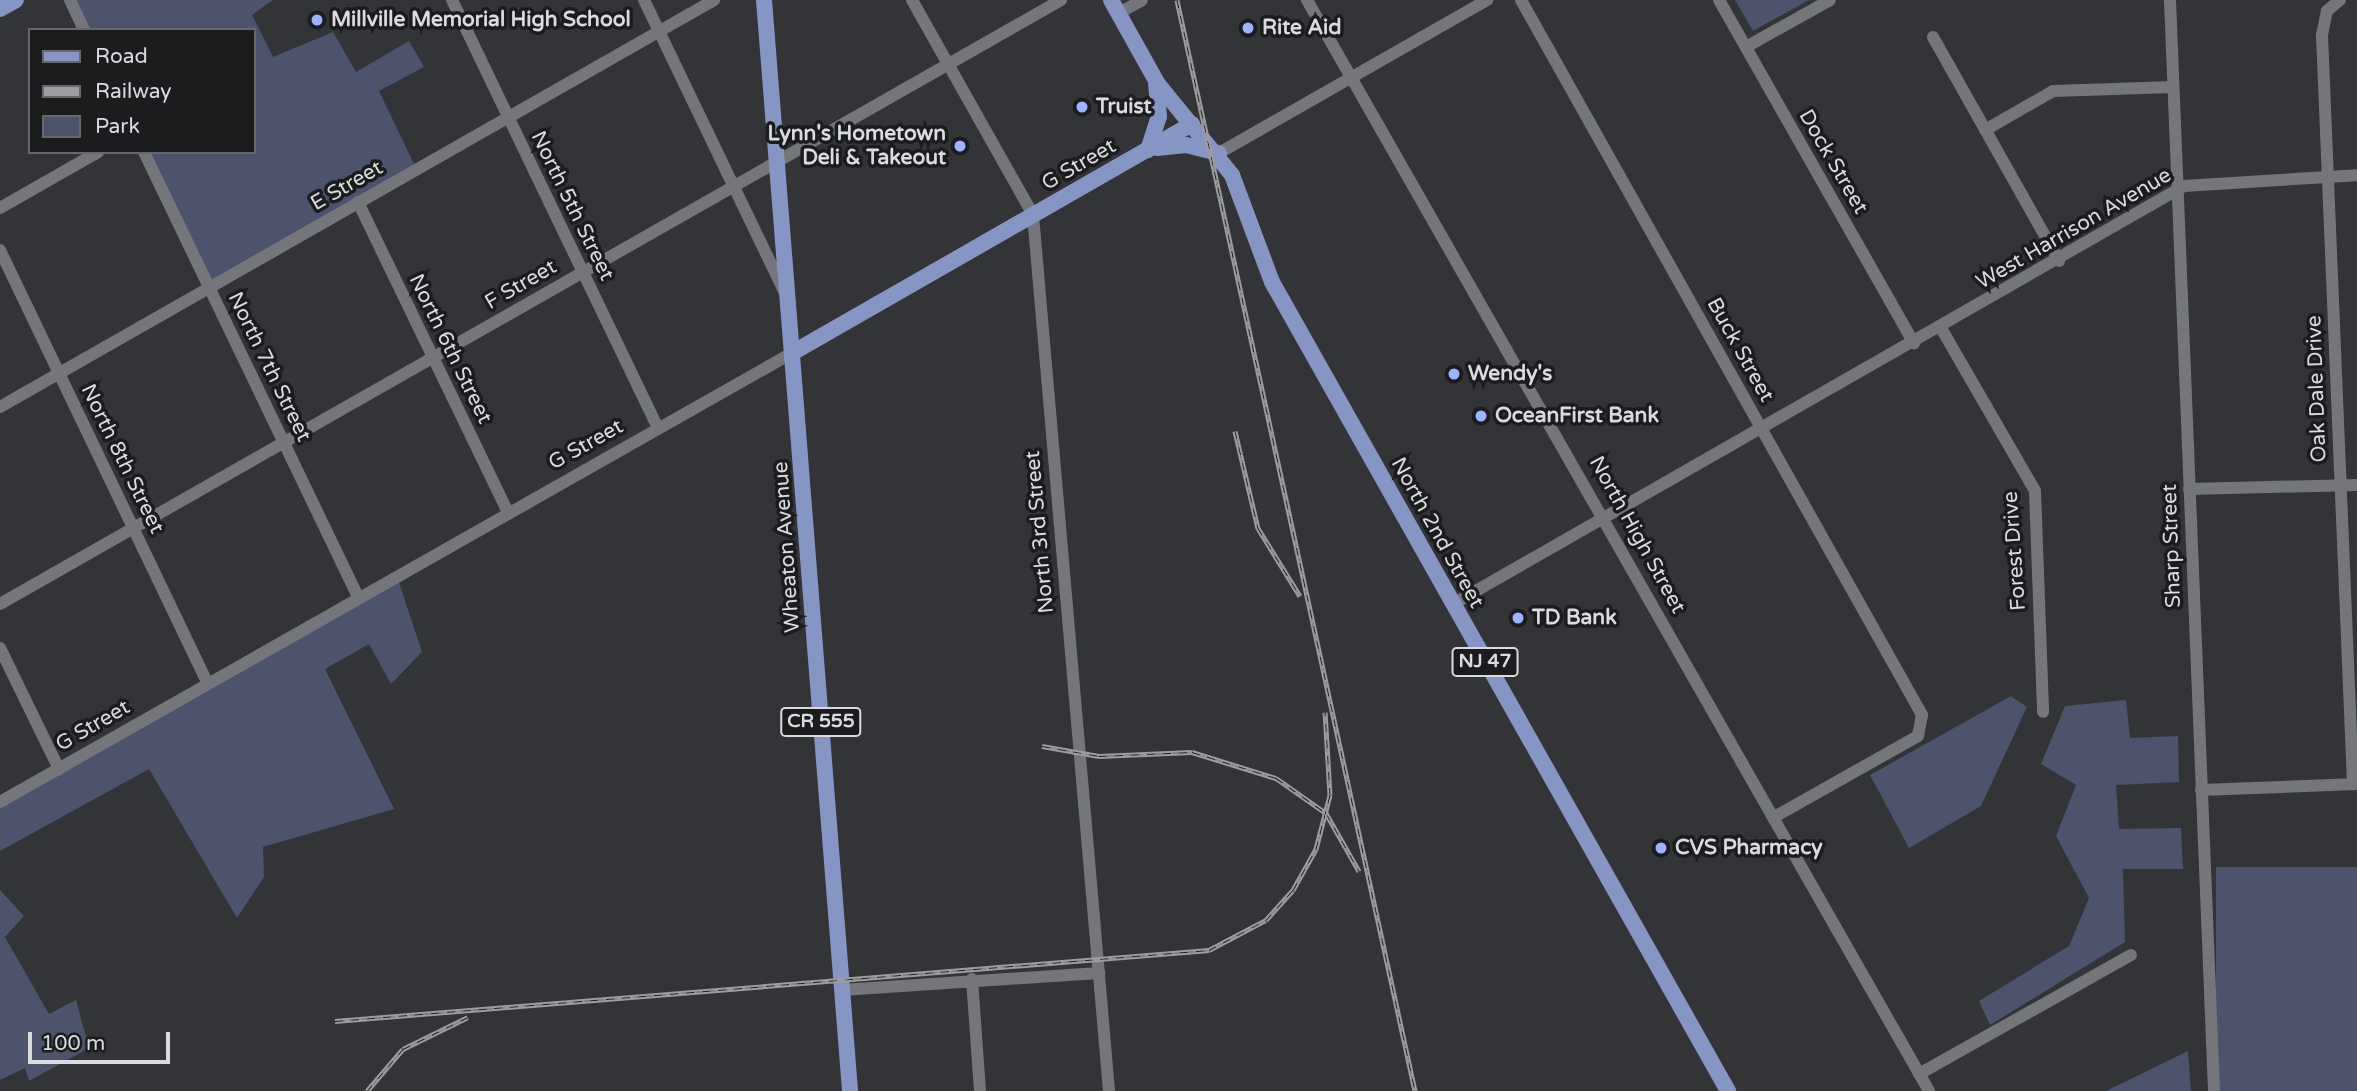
<!DOCTYPE html>
<html>
<head>
<meta charset="utf-8">
<style>
	body { margin:0 }
	#map { position:relative; width:2357px; height:1091px; overflow:hidden; background:#323438; font-family:"Varela Round",sans-serif }
	div>[style] { position:absolute }
	.green>* { inset:0; background:#4c536b; transform-origin:0 0 }
	.minor>* { height:12px; margin:-6px; padding:0 6px; transform-origin:6px; border-radius:6px; background:#74767b }
	.major>* { height:16px; margin:-8px; padding:0 8px; transform-origin:8px; border-radius:8px; background:#8795c5 }
	.rail>* { height:5px; margin-top:-2.5px; transform-origin:0; background:repeating-linear-gradient(90deg,#1b1c1d 0 8px,#9c9da0 0 16px); box-sizing:border-box; border-block:2px solid #9c9da0 }
	.dots>* { width:19px; height:19px; translate:-50% -50%; box-sizing:border-box; border:4px solid #1b1c1d; border-radius:50% }
	span { translate:-50% -50%; white-space:nowrap; text-align:center; line-height:1.15; -webkit-text-stroke:7px #1b1c1d; paint-order:stroke }
	.shield-label span { padding:2px 5px; background:#1b1c1d; border:2px solid; border-radius:5px; -webkit-text-stroke-width:0 }
	.shield-label { font-size:19px; color:#dadbde; font-weight:700 }
	.poi-label { font-size:21px; color:#dadbde; font-weight:700 }
	.left { translate:0 -50%; text-align:left }
	.right { translate:-100% -50%; text-align:right }
	.street-label { font-size:21px; color:#dadbde }
	.legend { position:absolute; left:28px; top:28px; width:228px; height:126px; box-sizing:border-box; background:#1b1c1d; border:2px solid #67686a; margin:0; padding:9px 12px; list-style:none; font-size:21px; color:#dadbde }
	.legend li { display:flex; align-items:center; gap:14px; height:35px }
	.legend b { width:35px; border:2px solid #67686a }
	.scale { position:absolute; left:28px; top:1032px; width:142px; height:32px; box-sizing:border-box; border:4px solid #dadbde; border-top:0; padding-left:9px; font-size:21px; line-height:24px; white-space:nowrap; color:#dadbde; -webkit-text-stroke:5px #1b1c1d; paint-order:stroke }
</style>
</head>
<body>
<div id="map">
	<div class="green">
		<div style="clip-path:polygon(69px 0,273px 0,252px 15px,273px 57px,333px 32px,356px 72px,409px 41px,424px 67px,379px 91px,415px 166px,209px 286px,143px 152px,254px 152px,254px 30px,84px 30px)"></div>
		<div style="clip-path:polygon(1735px 0,1809px 0,1753px 31px)"></div>
		<div style="clip-path:polygon(397px 576px,422px 652px,391px 684px,369px 644px,325px 669px,394px 809px,263px 847px,264px 877px,237px 918px,149px 769px,0 851px,0 802px)"></div>
		<div style="clip-path:polygon(2011px 696px,2027px 707px,1981px 806px,1909px 848px,1870px 775px)"></div>
		<div style="clip-path:polygon(2126px 700px,2130px 738px,2178px 736px,2179px 782px,2116px 785px,2119px 829px,2181px 828px,2183px 869px,2123px 869px,2125px 942px,1990px 1025px,1979px 1001px,2069px 946px,2089px 898px,2056px 836px,2076px 785px,2041px 764px,2065px 706px)"></div>
		<div style="left:2357px;top:867px;width:224px;height:141px;rotate:90deg"></div>
		<div style="clip-path:polygon(0 890px,24px 916px,5px 937px,49px 1014px,76px 1000px,89px 1048px,29px 1081px,25px 1068px,0 1080px)"></div>
		<div style="clip-path:polygon(2188px 1051px,2191px 1091px,2106px 1091px)"></div>
	</div>
	<div class="minor">
		<div style="left:70px;top:0;width:33px;rotate:65deg"></div>
		<div style="left:452px;top:0;width:475px;rotate:64.3deg"></div>
		<div style="left:644px;top:0;width:325px;rotate:64.3deg"></div>
		<div style="left:912px;top:0;width:247px;rotate:60.6deg"></div>
		<div style="left:1033px;top:215px;width:879px;rotate:85.04deg"></div>
		<div style="left:1307px;top:0;width:1256px;rotate:60.31deg"></div>
		<div style="left:1521px;top:0;width:820px;rotate:60.71deg"></div>
		<div style="left:1922px;top:715px;width:21px;rotate:101deg"></div>
		<div style="left:1918px;top:736px;width:165px;rotate:150.6deg"></div>
		<div style="left:1719px;top:0;width:395px;rotate:60.4deg"></div>
		<div style="left:2170px;top:0;width:1092px;rotate:87.69deg"></div>
		<div style="left:2340px;top:0;width:17px;rotate:140deg"></div>
		<div style="left:2327px;top:11px;width:25px;rotate:102deg"></div>
		<div style="left:2322px;top:35px;width:750px;rotate:87.63deg"></div>
		<div style="left:1119px;top:13px;width:26px;rotate:-29deg"></div>
		<div style="left:1933px;top:37px;width:257px;rotate:60.6deg"></div>
		<div style="left:1746px;top:47px;width:96px;rotate:-29.2deg"></div>
		<div style="left:1985px;top:130px;width:78px;rotate:-29.8deg"></div>
		<div style="left:2053px;top:91px;width:120px;rotate:-1.9deg"></div>
		<div style="left:144px;top:152px;width:495px;rotate:64.3deg"></div>
		<div style="left:1219px;top:153px;width:309px;rotate:-29.7deg"></div>
		<div style="left:358px;top:202px;width:344px;rotate:64.2deg"></div>
		<div style="left:0;top:208px;width:113px;rotate:-29.7deg"></div>
		<div style="left:0;top:250px;width:481px;rotate:64.4deg"></div>
		<div style="left:1941px;top:328px;width:188px;rotate:60deg"></div>
		<div style="left:2035px;top:491px;width:221px;rotate:87.9deg"></div>
		<div style="left:0;top:407px;width:822px;rotate:-29.68deg"></div>
		<div style="left:2189px;top:489px;width:168px;rotate:-1.4deg"></div>
		<div style="left:0;top:604px;width:1221px;rotate:-29.65deg"></div>
		<div style="left:1453px;top:604px;width:842px;rotate:-29.76deg"></div>
		<div style="left:2184px;top:186px;width:173px;rotate:-3.6deg"></div>
		<div style="left:0;top:648px;width:135px;rotate:64deg"></div>
		<div style="left:2201px;top:790px;width:156px;rotate:-2.2deg"></div>
		<div style="left:0;top:802px;width:910px;rotate:-29.55deg"></div>
		<div style="left:972px;top:979px;width:112px;rotate:85.9deg"></div>
		<div style="left:842px;top:990px;width:258px;rotate:-3.8deg"></div>
		<div style="left:1919px;top:1074px;width:243px;rotate:-29.3deg"></div>
	</div>
	<div class="major">
		<div style="left:764px;top:0;width:1094px;rotate:85.49deg"></div>
		<div style="left:1111px;top:0;width:96px;rotate:60.8deg"></div>
		<div style="left:1158px;top:84px;width:117px;rotate:50.9deg"></div>
		<div style="left:1232px;top:175px;width:114px;rotate:69.5deg"></div>
		<div style="left:1272px;top:282px;width:929px;rotate:60.59deg"></div>
		<div style="left:0;top:9px;width:18px;rotate:-29deg"></div>
		<div style="left:1157px;top:148px;width:29px;rotate:-6deg"></div>
		<div style="left:1186px;top:145px;width:34px;rotate:14deg"></div>
		<div style="left:1148px;top:150px;width:35px;rotate:-72deg"></div>
		<div style="left:1159px;top:117px;width:33px;rotate:-95deg"></div>
		<div style="left:792px;top:353px;width:461px;rotate:-29.8deg"></div>
	</div>
	<div class="rail">
		<div style="left:1177px;top:0;width:1117px;rotate:77.69deg"></div>
		<div style="left:1235px;top:431px;width:100px;rotate:76.7deg"></div>
		<div style="left:1258px;top:528px;width:80px;rotate:58.3deg"></div>
		<div style="left:1042px;top:746px;width:58px;rotate:10deg"></div>
		<div style="left:1099px;top:756px;width:93px;rotate:-2.5deg"></div>
		<div style="left:1192px;top:752px;width:88px;rotate:17.2deg"></div>
		<div style="left:1276px;top:778px;width:61px;rotate:35deg"></div>
		<div style="left:1326px;top:813px;width:67px;rotate:60.4deg"></div>
		<div style="left:335px;top:1021px;width:877px;rotate:-4.64deg"></div>
		<div style="left:1209px;top:950px;width:64px;rotate:-27.8deg"></div>
		<div style="left:1266px;top:920px;width:40px;rotate:-48deg"></div>
		<div style="left:1293px;top:890px;width:47px;rotate:-60.7deg"></div>
		<div style="left:1316px;top:849px;width:56px;rotate:-75.5deg"></div>
		<div style="left:1330px;top:795px;width:83px;rotate:-93.4deg"></div>
		<div style="left:367px;top:1091px;width:55px;rotate:-49.4deg"></div>
		<div style="left:403px;top:1049px;width:72px;rotate:-26.2deg"></div>
	</div>
	<div class="dots">
		<div style="left:317px;top:20px;background:#9eb3fd"></div>
		<div style="left:1248px;top:28px;background:#9eb3fd"></div>
		<div style="left:1082px;top:107px;background:#9eb3fd"></div>
		<div style="left:960px;top:146px;background:#9eb3fd"></div>
		<div style="left:1454px;top:374px;background:#9eb3fd"></div>
		<div style="left:1481px;top:416px;background:#9eb3fd"></div>
		<div style="left:1518px;top:618px;background:#9eb3fd"></div>
		<div style="left:1661px;top:848px;background:#9eb3fd"></div>
	</div>
	<div class="shield-label">
		<span style="left:1485px;top:662px">NJ 47</span>
		<span style="left:821px;top:722px">CR 555</span>
	</div>
	<div class="poi-label">
		<span class="left" style="left:331px;top:20px">Millville Memorial High School</span>
		<span class="left" style="left:1262px;top:28px">Rite Aid</span>
		<span class="left" style="left:1096px;top:107px">Truist</span>
		<span class="right" style="left:946px;top:146px">Lynn's Hometown<br>Deli &amp; Takeout</span>
		<span class="left" style="left:1468px;top:374px">Wendy's</span>
		<span class="left" style="left:1495px;top:416px">OceanFirst Bank</span>
		<span class="left" style="left:1532px;top:618px">TD Bank</span>
		<span class="left" style="left:1675px;top:848px">CVS Pharmacy</span>
	</div>
	<div class="street-label">
		<span style="left:1833px;top:162px;rotate:60deg">Dock Street</span>
		<span style="left:1079px;top:165px;rotate:-30deg">G Street</span>
		<span style="left:347px;top:186px;rotate:-30deg">E Street</span>
		<span style="left:572px;top:206px;rotate:64deg">North 5th Street</span>
		<span style="left:2074px;top:229px;rotate:-30deg">West Harrison Avenue</span>
		<span style="left:521px;top:285px;rotate:-30deg">F Street</span>
		<span style="left:450px;top:349px;rotate:64deg">North 6th Street</span>
		<span style="left:1740px;top:350px;rotate:61deg">Buck Street</span>
		<span style="left:269px;top:367px;rotate:64deg">North 7th Street</span>
		<span style="left:2317px;top:389px;rotate:-92deg">Oak Dale Drive</span>
		<span style="left:586px;top:445px;rotate:-29deg">G Street</span>
		<span style="left:122px;top:459px;rotate:64deg">North 8th Street</span>
		<span style="left:1040px;top:532px;rotate:-95deg">North 3rd Street</span>
		<span style="left:1437px;top:533px;rotate:61deg">North 2nd Street</span>
		<span style="left:1637px;top:535px;rotate:61deg">North High Street</span>
		<span style="left:2172px;top:546px;rotate:-92deg">Sharp Street</span>
		<span style="left:787px;top:547px;rotate:-94deg">Wheaton Avenue</span>
		<span style="left:2015px;top:551px;rotate:-94deg">Forest Drive</span>
		<span style="left:93px;top:726px;rotate:-30deg">G Street</span>
	</div>
	<ul class="legend">
	<li><b style="height:9px;background:#8795c5"></b>Road</li>
	<li><b style="height:9px;background:#9c9da0"></b>Railway</li>
	<li><b style="height:19px;background:#4c536b"></b>Park</li>
	</ul>
	<div class="scale">100 m</div>
</div>
</body>
</html>
